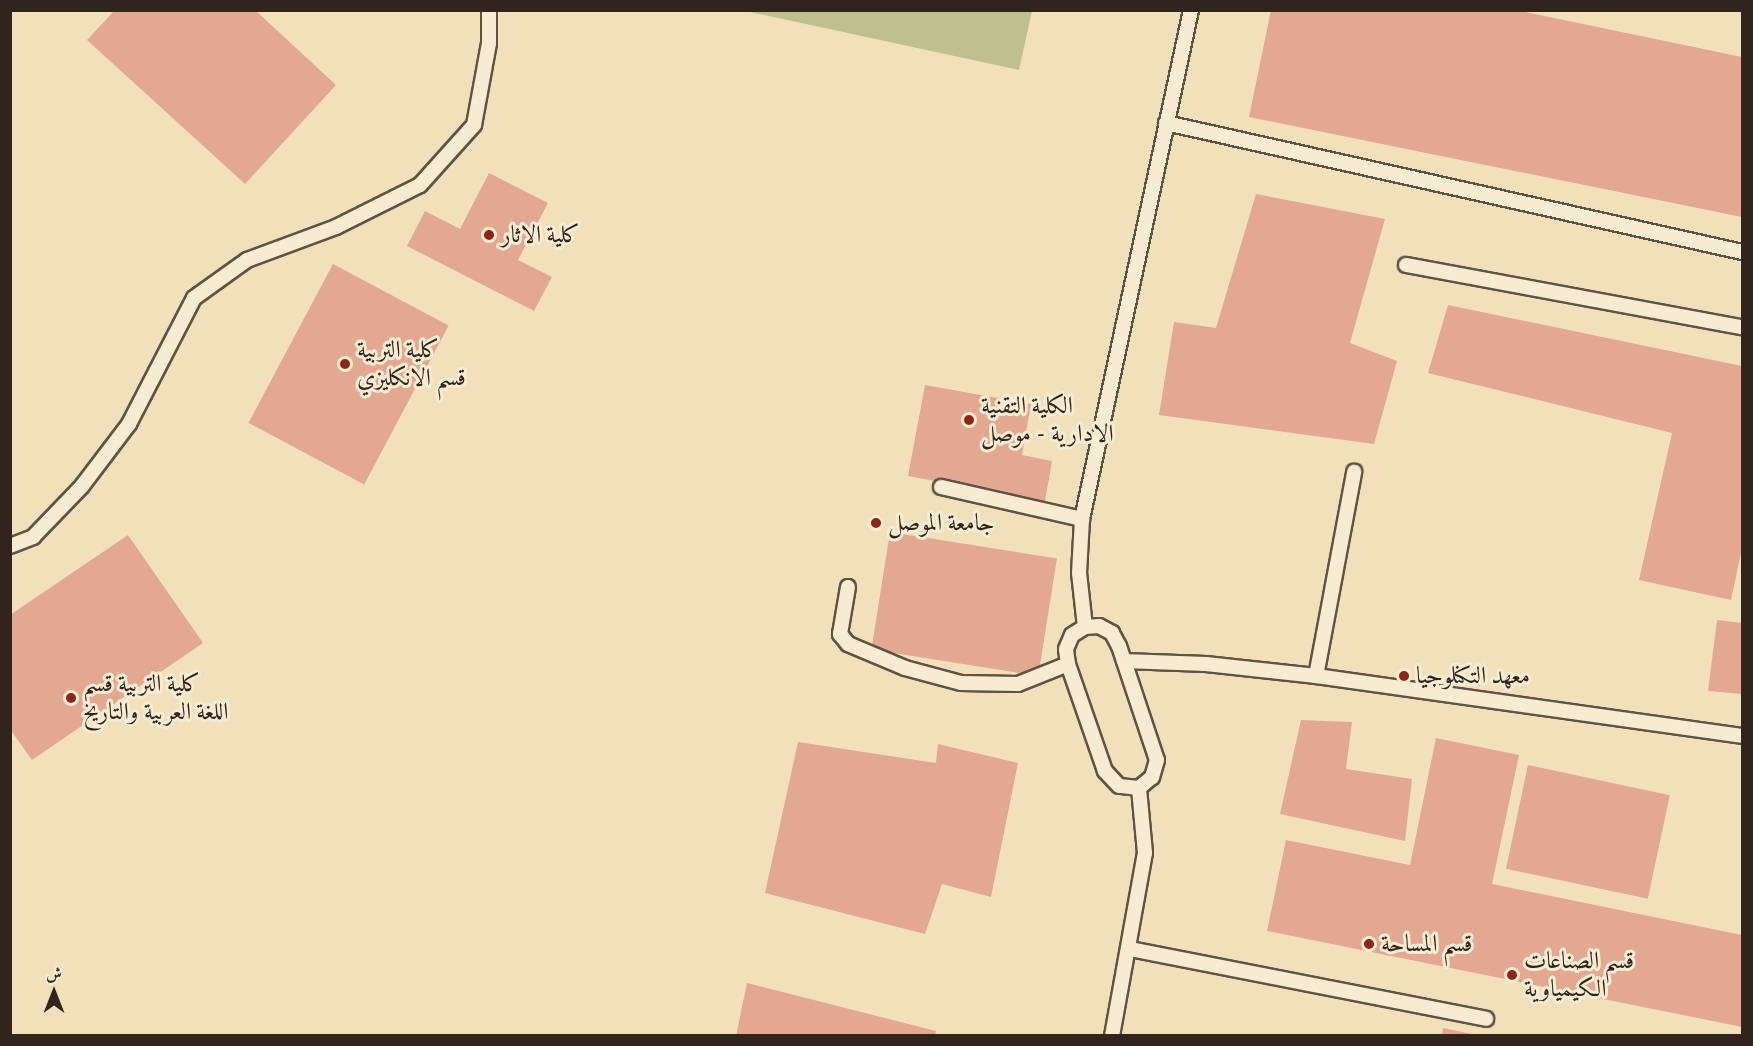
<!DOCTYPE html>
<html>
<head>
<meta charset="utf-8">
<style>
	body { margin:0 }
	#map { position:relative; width:1753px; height:1046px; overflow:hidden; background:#f2e0ba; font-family:"IM FELL Great Primer",Amiri,serif }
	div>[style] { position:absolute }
	.green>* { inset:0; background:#bec18d }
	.building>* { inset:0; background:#e2a892; transform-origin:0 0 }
	.roads { filter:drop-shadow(2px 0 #605344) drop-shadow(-2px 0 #605344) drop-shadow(0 2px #605344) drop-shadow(0 -2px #605344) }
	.service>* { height:14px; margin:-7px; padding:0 7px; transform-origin:7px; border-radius:7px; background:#f7ebd2 }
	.dots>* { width:16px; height:16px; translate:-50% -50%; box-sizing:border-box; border:3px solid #f7ebd2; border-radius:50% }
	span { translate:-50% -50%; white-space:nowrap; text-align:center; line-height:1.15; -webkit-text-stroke:6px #f7ebd2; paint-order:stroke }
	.poi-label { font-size:24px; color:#30241d }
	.left { translate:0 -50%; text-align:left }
	.frame { position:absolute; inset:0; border:12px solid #30241d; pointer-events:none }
	.north { position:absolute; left:24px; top:962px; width:60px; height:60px; -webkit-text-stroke:4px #f7ebd2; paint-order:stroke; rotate:0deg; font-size:16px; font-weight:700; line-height:24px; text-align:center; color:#30241d }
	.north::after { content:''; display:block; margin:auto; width:21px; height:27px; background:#30241d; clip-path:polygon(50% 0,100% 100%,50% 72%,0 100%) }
</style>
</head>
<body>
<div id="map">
	<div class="green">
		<div style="clip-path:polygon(741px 10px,1032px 10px,1032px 11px,1019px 70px)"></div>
	</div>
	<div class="building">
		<div style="clip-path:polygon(115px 10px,255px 10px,336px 85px,245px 184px,87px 40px)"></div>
		<div style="clip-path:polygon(1271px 10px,1516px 10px,1742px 57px,1742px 217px,1249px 117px)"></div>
		<div style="clip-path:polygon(489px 173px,548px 203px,518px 260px,552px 277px,534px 311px,407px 246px,425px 211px,460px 229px)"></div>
		<div style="clip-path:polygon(1256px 194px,1385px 219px,1350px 343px,1397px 361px,1374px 444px,1159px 415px,1174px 322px,1216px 328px)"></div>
		<div style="left:333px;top:264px;width:131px;height:180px;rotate:28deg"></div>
		<div style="clip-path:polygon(1448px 305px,1742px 366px,1742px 548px,1731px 600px,1639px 580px,1672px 433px,1428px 373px)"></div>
		<div style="clip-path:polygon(925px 385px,1031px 404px,1022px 455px,1052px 461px,1045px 501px,908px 476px)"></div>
		<div style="left:890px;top:532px;width:169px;height:119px;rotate:9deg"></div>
		<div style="clip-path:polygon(128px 535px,203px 643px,32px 760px,10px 729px,10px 615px)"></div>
		<div style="clip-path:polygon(1717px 620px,1742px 623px,1742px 694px,1708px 691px)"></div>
		<div style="clip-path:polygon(1301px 720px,1352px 722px,1346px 769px,1412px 779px,1405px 841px,1280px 814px)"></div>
		<div style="clip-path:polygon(1436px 738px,1519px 755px,1492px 884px,1742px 935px,1742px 1027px,1267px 931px,1286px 840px,1410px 865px)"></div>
		<div style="clip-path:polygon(798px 742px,936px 763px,938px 744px,1018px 763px,991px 897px,942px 884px,925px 934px,765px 893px)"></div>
		<div style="left:1528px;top:765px;width:145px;height:106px;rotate:12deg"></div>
		<div style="clip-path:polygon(747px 983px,936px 1031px,935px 1036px,736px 1036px)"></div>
		<div style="clip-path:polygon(1443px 1028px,1472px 1034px,1472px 1036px,1442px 1036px)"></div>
	</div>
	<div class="roads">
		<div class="service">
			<div style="left:1166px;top:123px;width:590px;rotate:12.62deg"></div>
			<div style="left:1406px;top:265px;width:342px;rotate:10.5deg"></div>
			<div style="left:941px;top:487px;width:145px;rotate:12.8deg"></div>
			<div style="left:10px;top:546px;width:25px;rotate:-21deg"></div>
			<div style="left:33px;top:537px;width:71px;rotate:-46.1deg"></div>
			<div style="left:82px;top:486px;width:78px;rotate:-52.8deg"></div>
			<div style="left:129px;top:424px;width:142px;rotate:-62.7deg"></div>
			<div style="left:194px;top:298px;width:65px;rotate:-35.6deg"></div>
			<div style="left:247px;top:260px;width:95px;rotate:-20.3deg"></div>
			<div style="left:336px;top:227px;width:94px;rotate:-26.6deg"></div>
			<div style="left:420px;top:185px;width:81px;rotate:-48deg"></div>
			<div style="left:474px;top:125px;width:83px;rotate:-79.6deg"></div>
			<div style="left:489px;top:43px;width:33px;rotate:-90deg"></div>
			<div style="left:848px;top:587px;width:48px;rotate:99.7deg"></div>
			<div style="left:840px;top:634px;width:13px;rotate:51deg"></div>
			<div style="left:848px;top:644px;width:62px;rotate:22.8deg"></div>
			<div style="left:905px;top:668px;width:58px;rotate:15deg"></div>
			<div style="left:961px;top:683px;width:57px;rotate:1deg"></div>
			<div style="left:1018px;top:684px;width:54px;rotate:-21.8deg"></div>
			<div style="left:1099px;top:626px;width:15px;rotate:28deg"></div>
			<div style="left:1112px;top:633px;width:15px;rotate:62deg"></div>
			<div style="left:1119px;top:646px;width:120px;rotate:71.6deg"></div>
			<div style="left:1157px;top:760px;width:18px;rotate:106deg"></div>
			<div style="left:1152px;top:777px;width:17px;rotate:140deg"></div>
			<div style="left:1139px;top:788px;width:20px;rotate:-174deg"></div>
			<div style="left:1119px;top:786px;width:21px;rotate:-133deg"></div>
			<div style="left:1105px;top:771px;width:113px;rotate:-109.1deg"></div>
			<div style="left:1068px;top:664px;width:15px;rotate:-98deg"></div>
			<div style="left:1066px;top:649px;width:15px;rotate:-67deg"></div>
			<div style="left:1072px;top:635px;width:15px;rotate:-32deg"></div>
			<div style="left:1085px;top:627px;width:14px;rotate:-4deg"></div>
			<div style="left:1085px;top:627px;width:54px;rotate:-96.3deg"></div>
			<div style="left:1079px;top:573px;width:54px;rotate:-86.8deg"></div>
			<div style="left:1082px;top:519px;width:521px;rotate:-77.91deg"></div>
			<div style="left:1124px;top:661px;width:82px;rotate:2.1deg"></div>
			<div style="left:1206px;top:664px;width:111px;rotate:6.2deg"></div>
			<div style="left:1316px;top:676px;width:430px;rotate:8deg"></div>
			<div style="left:1316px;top:676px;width:208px;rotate:-79.4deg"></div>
			<div style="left:1130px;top:949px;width:363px;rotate:11.1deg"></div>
			<div style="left:1112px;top:1036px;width:186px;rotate:-79.8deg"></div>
			<div style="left:1145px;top:853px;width:65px;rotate:-95.3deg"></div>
		</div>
	</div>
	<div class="dots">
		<div style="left:489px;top:235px;background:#8f2418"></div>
		<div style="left:345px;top:364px;background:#8f2418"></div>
		<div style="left:969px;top:420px;background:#8f2418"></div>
		<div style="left:876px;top:523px;background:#8f2418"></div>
		<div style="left:1404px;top:676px;background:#8f2418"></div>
		<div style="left:71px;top:698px;background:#8f2418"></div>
		<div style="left:1369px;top:944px;background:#8f2418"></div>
		<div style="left:1512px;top:975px;background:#8f2418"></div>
	</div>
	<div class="poi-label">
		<span class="left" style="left:501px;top:235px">كلية الاثار</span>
		<span class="left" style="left:357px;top:364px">كلية التربية<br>قسم الانكليزي</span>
		<span class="left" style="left:981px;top:420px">الكلية التقنية<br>الادارية - موصل</span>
		<span class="left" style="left:888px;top:523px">جامعة الموصل</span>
		<span class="left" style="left:1416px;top:676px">معهد التكنلوجيا</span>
		<span class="left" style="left:83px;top:698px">كلية التربية قسم<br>اللغة العربية والتاريخ</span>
		<span class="left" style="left:1381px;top:944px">قسم المساحة</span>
		<span class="left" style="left:1524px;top:975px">قسم الصناعات<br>الكيمياوية</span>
	</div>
	<div class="frame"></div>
	<div class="north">ش</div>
</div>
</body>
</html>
